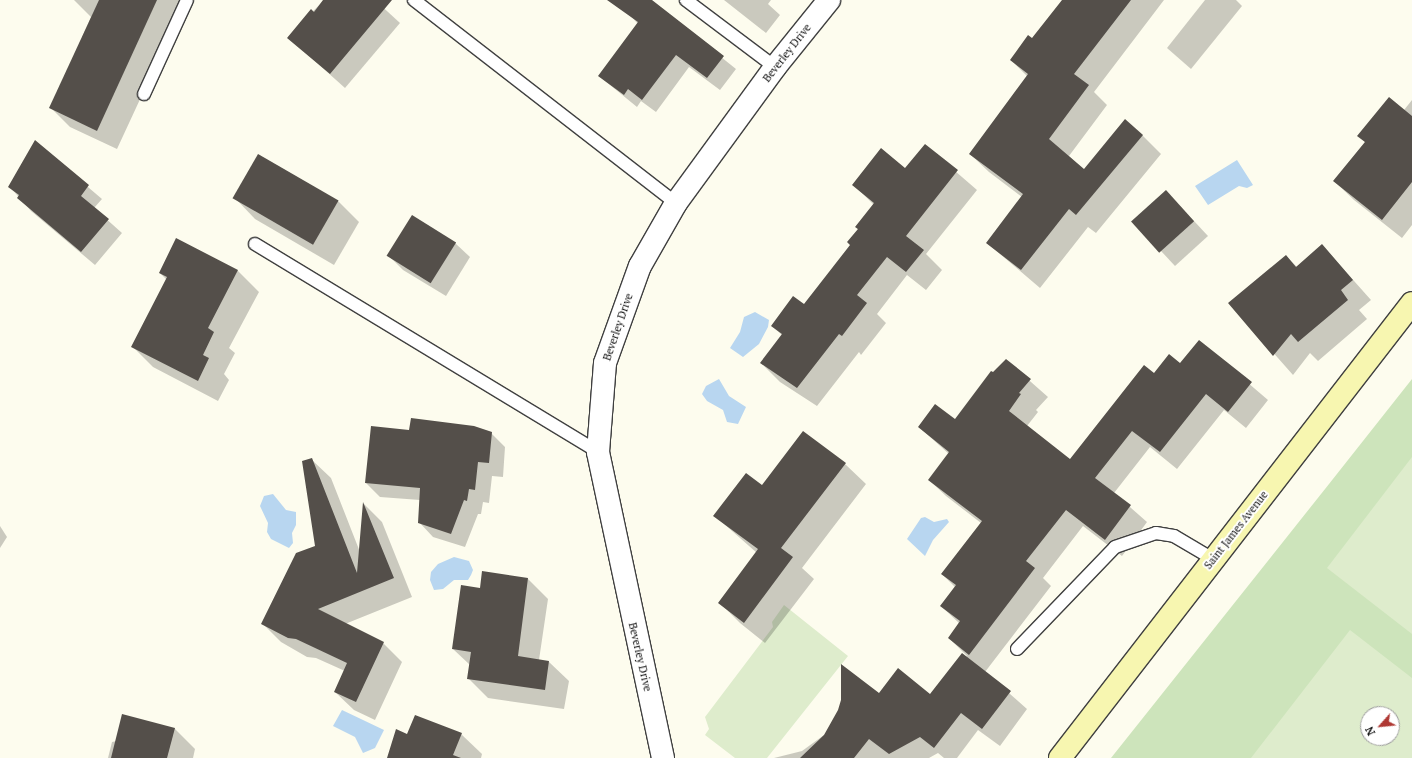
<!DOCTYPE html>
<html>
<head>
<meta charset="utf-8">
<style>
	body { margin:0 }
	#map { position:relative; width:1412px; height:758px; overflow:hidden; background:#fdfcee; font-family:"PT Serif",serif }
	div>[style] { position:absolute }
	.green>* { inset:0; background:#cde4bb }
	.pitch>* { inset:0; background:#deeccc }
	.water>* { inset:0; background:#b8d6f0 }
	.shadow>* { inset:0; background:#0003 }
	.building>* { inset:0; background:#544f4a; transform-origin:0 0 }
	.roads { filter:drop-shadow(1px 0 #404040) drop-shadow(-1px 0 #404040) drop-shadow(0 1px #404040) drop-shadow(0 -1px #404040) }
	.lane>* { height:12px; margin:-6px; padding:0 6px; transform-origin:6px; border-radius:6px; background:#fff }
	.street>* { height:22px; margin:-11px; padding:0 11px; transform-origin:11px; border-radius:11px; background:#fff }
	.secondary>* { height:22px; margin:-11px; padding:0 11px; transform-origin:11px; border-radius:11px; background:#f7f6b0 }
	span { translate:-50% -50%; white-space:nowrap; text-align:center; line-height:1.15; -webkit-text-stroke:4px #fff; paint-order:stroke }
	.street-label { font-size:11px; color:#0d0d0d }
	.north { position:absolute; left:1360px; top:706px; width:40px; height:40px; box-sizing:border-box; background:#fff; border:1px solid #9e9e9e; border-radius:50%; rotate:243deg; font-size:11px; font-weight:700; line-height:16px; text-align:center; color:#0d0d0d }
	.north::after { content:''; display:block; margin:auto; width:14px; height:18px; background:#af3833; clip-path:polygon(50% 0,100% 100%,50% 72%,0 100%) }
</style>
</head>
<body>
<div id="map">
	<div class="green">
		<div style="clip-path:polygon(evenodd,1412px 379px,1412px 758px,1111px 758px,1329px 484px,1412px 379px,1368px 714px,1392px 714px,1392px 738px,1368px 738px,1368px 714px)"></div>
	</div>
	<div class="pitch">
		<div style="clip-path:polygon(1412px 457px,1412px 634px,1327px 568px)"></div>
		<div style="clip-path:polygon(784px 605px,848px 656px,767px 758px,735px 758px,705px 735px,709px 729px,705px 717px,773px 627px,772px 622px)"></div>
		<div style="clip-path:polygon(evenodd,1350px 630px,1412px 678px,1412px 758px,1251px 758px,1350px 630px,1368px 714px,1392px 714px,1392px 738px,1368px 738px,1368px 714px)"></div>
	</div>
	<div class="water">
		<div style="clip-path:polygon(1237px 160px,1253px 185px,1247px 188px,1239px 186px,1208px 205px,1195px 186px)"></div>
		<div style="clip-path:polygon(755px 312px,769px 320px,768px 327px,759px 344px,743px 357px,730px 348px,740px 332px,744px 317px)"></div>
		<div style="clip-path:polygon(719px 379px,729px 396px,746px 407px,738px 424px,727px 422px,723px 410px,707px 401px,702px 394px,706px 386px)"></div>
		<div style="clip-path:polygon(273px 494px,286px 510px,296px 512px,296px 525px,292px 533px,293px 543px,289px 548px,271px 539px,267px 532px,268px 523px,260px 506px,264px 496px)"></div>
		<div style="clip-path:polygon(925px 517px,934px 522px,947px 519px,949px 522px,933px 540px,925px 556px,907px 539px,921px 518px)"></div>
		<div style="clip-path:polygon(454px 557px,469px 561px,473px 570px,471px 575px,468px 580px,454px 580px,443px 589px,434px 590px,430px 580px,431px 572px,438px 564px)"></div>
		<div style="clip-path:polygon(342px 710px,384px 730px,375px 748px,363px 753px,355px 737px,333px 726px)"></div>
	</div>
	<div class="shadow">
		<div style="clip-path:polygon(74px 0,186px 0,117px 149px,70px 127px,51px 108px,91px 17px)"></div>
		<div style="clip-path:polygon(324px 0,375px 0,400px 23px,345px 88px,288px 37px)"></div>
		<div style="clip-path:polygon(639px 0,650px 0,736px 69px,720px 90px,689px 67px,656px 112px,641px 101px,637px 107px,599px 76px,638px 24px,629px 14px)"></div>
		<div style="clip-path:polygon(724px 0,771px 0,768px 4px,780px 15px,766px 33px)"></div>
		<div style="clip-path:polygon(1063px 0,1164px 0,1094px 92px,1107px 105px,1069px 156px,1084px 170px,1142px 135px,1161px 154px,1096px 233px,1088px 227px,1040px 288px,987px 243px,1022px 197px,989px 172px,970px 154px,1028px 77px,1011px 60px,1032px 39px)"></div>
		<div style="clip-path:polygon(1205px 0,1236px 0,1242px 6px,1191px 69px,1167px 48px)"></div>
		<div style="clip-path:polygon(1412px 100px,1412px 225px,1402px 238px,1354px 200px,1334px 181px,1365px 142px,1359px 136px,1404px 110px)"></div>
		<div style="clip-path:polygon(35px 142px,102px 199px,94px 208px,122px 233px,95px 265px,31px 211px,10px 187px)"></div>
		<div style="clip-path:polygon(925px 145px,977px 190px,926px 254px,942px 270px,926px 290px,907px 275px,877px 314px,886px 323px,861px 355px,859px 352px,817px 406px,780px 382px,761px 363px,782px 335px,772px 326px,804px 306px,851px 245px,858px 230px,856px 227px,874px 205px,853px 184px,906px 169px)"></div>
		<div style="clip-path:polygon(259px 155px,338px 201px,359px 222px,334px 265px,255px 219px,235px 198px)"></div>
		<div style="clip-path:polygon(1180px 206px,1208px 236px,1175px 266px,1134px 222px)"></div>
		<div style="clip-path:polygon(177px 239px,238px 271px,259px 292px,229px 348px,235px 353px,224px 374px,229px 380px,218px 401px,153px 367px,132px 346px,167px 280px,160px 273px)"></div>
		<div style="clip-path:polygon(455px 243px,470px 257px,446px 296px,403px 270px,389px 256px)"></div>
		<div style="clip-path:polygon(1322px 245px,1371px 300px,1359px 310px,1367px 319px,1318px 361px,1310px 353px,1293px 375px,1230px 304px,1286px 256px,1297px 267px)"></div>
		<div style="clip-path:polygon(1199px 341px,1268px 400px,1246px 428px,1224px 410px,1177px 469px,1150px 447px,1114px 493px,1147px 522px,1122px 556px,1083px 526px,1043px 578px,1051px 586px,985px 672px,1027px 709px,1000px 746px,978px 730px,957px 758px,944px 758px,938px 753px,929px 758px,774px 758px,802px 751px,879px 695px,931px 695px,967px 656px,949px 638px,960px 624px,941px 606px,955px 587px,942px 574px,981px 523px,946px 496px,929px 480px,949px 454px,919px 427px,956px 420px,1006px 360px,1048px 397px,1036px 410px,1038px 412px,1027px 426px,1070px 460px,1154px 375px,1181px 365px)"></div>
		<div style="clip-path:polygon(410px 431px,491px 433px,505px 447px,503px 477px,492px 476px,489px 503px,483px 502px,481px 514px,478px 514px,465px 547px,433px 537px,419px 522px,420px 500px,380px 497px,366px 483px)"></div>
		<div style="clip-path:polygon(312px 460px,331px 478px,360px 552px,364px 504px,382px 522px,412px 597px,345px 624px,383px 643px,402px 662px,375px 720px,354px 710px,335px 692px,345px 671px,316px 658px,307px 657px,281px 642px,262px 623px,316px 547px)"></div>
		<div style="clip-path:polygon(845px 464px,866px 484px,802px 568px,814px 579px,765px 643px,740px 623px,719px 602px,757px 553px,715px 516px,762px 487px)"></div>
		<div style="clip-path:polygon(0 526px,7px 537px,0 548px)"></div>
		<div style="clip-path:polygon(528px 579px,548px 599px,539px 660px,549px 662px,569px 681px,564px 709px,488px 698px,468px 678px,470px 665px,453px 649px,480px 589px)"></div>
		<div style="clip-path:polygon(174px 728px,195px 749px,193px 758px,108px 758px,112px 742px)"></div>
		<div style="clip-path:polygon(461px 734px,482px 754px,481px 758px,391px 758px,407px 735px)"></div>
	</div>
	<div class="building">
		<div style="clip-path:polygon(99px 0,157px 0,97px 131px,49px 108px)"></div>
		<div style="clip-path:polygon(323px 0,392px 0,330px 74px,287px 38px,311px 9px,314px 12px)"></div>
		<div style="clip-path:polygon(607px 0,652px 0,724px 56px,707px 78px,676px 55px,642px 100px,628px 89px,624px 95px,598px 76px,638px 22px)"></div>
		<div style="clip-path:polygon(1062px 0,1131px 0,1074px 74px,1089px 85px,1049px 139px,1084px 169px,1125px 119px,1143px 135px,1076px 215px,1069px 209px,1021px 270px,986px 243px,1023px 194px,969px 154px,1028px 74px,1010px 60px,1028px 35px,1032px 38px)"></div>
		<div style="clip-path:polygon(1389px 97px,1412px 116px,1412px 182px,1382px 220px,1333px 181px,1365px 142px,1357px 136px)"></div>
		<div style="clip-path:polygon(35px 140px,89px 185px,81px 196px,109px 219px,81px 252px,17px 198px,19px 195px,8px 187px)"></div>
		<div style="clip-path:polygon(925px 144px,958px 170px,906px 236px,924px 250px,906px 272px,887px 257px,857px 295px,867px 303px,842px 336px,839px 334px,797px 388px,760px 363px,782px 334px,771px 326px,793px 296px,804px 304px,850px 245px,847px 242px,858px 229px,855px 227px,874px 203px,852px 185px,881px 148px,905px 168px)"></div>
		<div style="left:258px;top:154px;width:93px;height:51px;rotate:30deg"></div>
		<div style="left:1166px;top:190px;width:42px;height:47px;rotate:48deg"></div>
		<div style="left:412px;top:215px;width:52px;height:48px;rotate:32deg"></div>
		<div style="clip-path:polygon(176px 238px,238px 270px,208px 328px,214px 332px,203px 355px,209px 358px,198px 381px,131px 347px,167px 277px,159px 273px)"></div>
		<div style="clip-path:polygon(1322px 244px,1353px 280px,1341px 290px,1348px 300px,1298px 342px,1291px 334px,1273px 356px,1228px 303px,1286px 255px,1296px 267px)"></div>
		<div style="clip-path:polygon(1199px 340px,1252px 382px,1228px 412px,1206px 394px,1160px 452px,1132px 431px,1095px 478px,1131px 505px,1105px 540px,1066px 510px,1026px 561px,1035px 568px,969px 655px,948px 638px,960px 621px,940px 606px,956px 585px,941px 574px,982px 521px,928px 480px,949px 452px,918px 427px,935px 404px,955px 419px,991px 371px,993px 372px,1006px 359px,1031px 379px,1019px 393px,1021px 394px,1009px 411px,1070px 459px,1144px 365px,1154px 373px,1169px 354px,1180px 363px)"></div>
		<div style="clip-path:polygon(411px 418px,474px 426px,492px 432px,489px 463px,478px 462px,475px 490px,469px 489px,467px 501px,464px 500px,451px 534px,418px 523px,420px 488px,365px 483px,371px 426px,409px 430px)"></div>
		<div style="clip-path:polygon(803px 431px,846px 463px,781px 548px,793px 557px,744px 623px,718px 603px,758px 549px,713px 516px,746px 473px,762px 485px)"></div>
		<div style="clip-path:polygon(312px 458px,357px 573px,363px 502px,394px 578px,318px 609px,384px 642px,356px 702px,334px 692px,347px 663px,296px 639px,288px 638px,261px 624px,296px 553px,315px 546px,302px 461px)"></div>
		<div style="clip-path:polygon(482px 571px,528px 578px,518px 656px,549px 661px,545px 690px,467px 679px,471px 652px,452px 649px,461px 585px,480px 588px)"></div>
		<div style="clip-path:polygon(962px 653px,1011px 691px,982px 729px,961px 713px,934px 748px,920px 737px,889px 754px,869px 739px,854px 758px,800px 758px,824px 735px,838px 710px,841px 700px,841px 664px,879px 693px,898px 668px,930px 694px)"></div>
		<div style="clip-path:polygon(122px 714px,175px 728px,167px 758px,111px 758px)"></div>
		<div style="clip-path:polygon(415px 715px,462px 733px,453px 755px,461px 758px,387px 758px,396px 729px,407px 734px)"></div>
	</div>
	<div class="roads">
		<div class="lane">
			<div style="left:414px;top:0;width:331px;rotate:37.8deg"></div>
			<div style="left:686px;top:0;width:111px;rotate:37deg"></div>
			<div style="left:144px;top:94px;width:103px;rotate:-65.4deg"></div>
			<div style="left:255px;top:244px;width:401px;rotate:31.2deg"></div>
			<div style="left:1017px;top:649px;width:141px;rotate:-46.1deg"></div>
			<div style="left:1115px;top:547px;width:43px;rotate:-18.9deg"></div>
			<div style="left:1156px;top:533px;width:18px;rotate:9deg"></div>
			<div style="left:1174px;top:536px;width:45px;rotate:30.5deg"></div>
		</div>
		<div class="street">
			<div style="left:663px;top:758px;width:313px;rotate:-102deg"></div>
			<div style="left:598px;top:452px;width:89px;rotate:-85.5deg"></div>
			<div style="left:605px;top:363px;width:103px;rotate:-70.2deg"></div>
			<div style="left:640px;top:266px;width:73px;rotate:-60.3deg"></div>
			<div style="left:676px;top:203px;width:168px;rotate:-53.9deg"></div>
			<div style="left:775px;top:67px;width:86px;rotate:-51.1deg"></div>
		</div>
		<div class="secondary">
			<div style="left:1060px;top:758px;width:575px;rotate:-52.27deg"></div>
		</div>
	</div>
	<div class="street-label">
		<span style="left:787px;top:53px;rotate:-52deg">Beverley Drive</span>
		<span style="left:618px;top:327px;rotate:-71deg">Beverley Drive</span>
		<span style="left:1236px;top:530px;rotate:-52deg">Saint James Avenue</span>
		<span style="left:640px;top:657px;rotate:77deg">Beverley Drive</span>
	</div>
	<div class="north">N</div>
</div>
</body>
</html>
